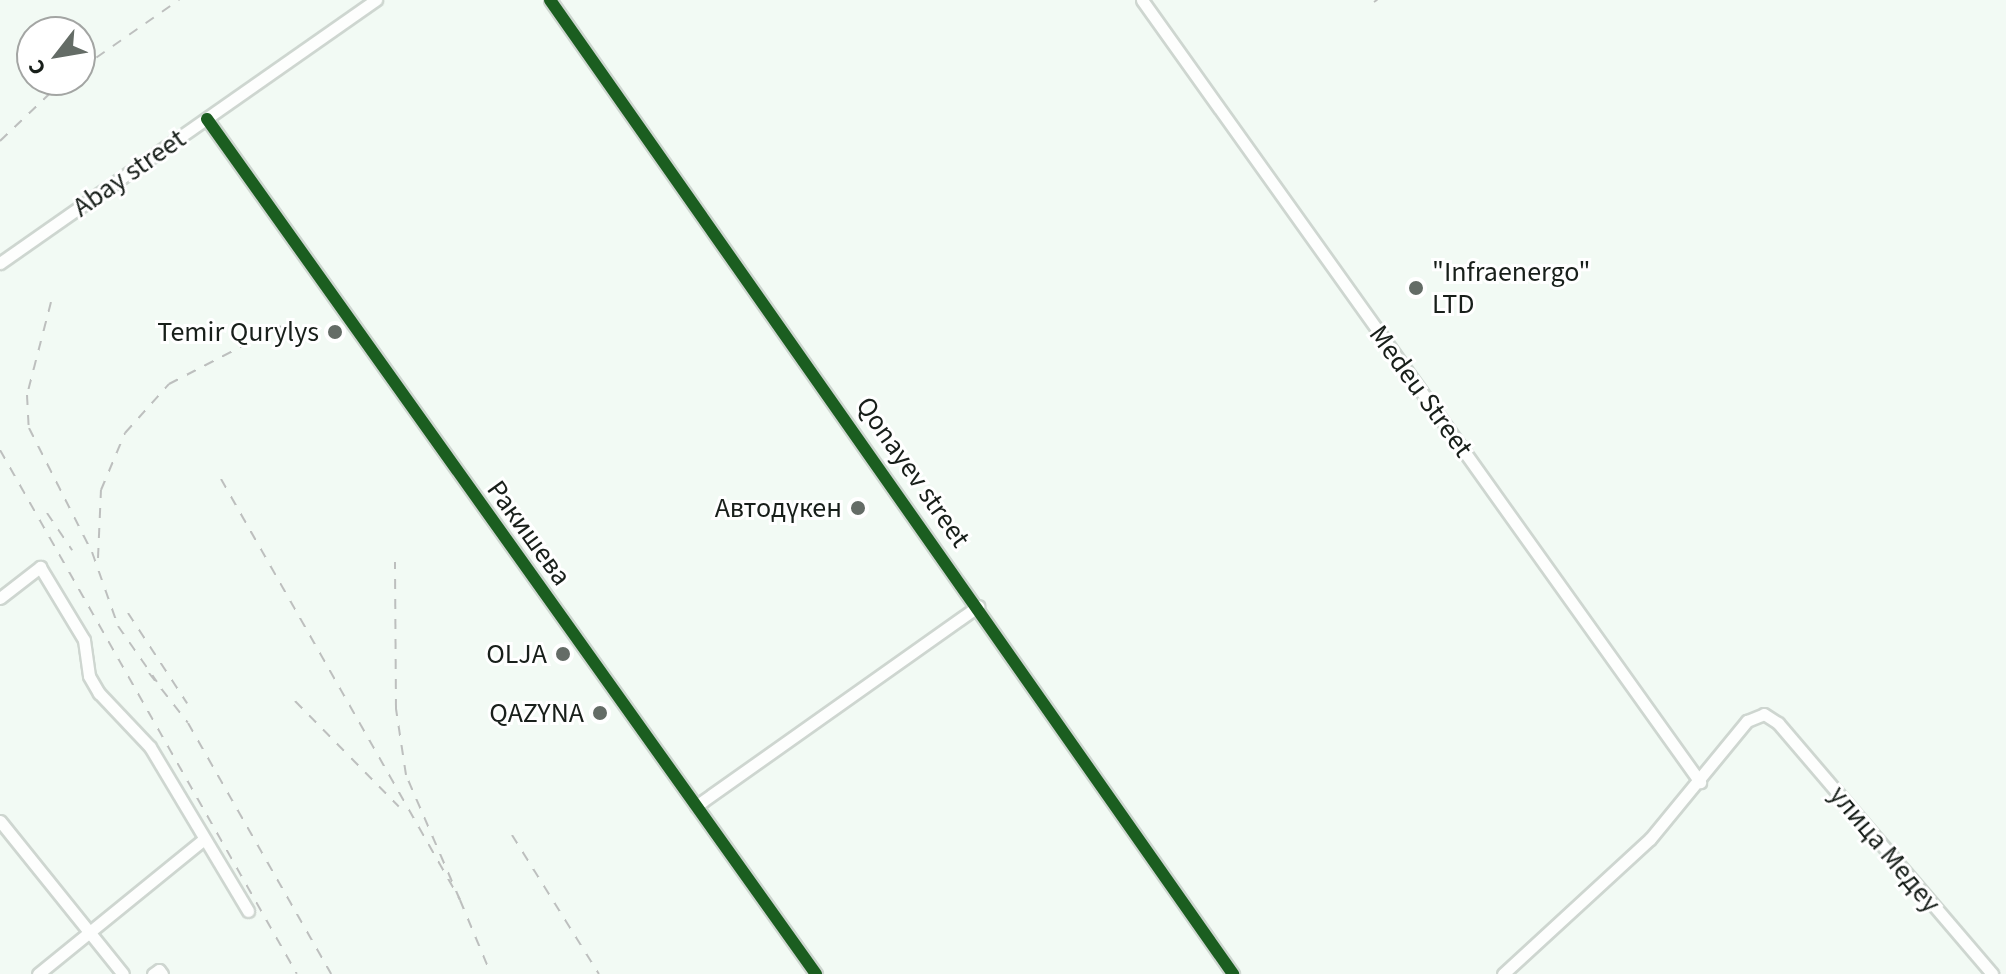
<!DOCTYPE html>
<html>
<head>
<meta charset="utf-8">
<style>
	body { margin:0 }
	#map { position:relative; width:2006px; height:974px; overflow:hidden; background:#f2faf4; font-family:"Source Sans 3",sans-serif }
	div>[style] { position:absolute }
	.roads { filter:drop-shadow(2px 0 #ced6d0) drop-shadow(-2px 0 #ced6d0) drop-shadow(0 2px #ced6d0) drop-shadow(0 -2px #ced6d0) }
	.minor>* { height:11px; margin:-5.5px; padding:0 5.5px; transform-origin:5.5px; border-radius:5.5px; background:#fdfefd }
	.rail>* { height:2px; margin-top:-1px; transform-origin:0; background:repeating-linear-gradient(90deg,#bdbfbe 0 10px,transparent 0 20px) }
	.cycleway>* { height:12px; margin:-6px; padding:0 6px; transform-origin:6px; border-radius:6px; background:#1b5e20 }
	.dots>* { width:22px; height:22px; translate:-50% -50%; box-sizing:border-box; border:4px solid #fff; border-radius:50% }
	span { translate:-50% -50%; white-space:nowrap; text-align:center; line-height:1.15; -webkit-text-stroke:6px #fff; paint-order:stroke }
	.street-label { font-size:28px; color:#181f1a }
	.poi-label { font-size:28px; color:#181f1a }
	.left { translate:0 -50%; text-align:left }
	.right { translate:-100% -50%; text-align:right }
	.north { position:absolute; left:16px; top:16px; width:80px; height:80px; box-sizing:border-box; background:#fff; border:2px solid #a3a5a3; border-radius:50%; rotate:239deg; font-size:22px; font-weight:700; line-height:32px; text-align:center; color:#181f1a }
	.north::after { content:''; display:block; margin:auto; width:28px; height:36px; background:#646c66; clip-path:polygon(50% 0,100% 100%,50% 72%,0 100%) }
</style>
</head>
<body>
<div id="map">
	<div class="roads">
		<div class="minor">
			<div style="left:550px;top:0;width:1190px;rotate:54.96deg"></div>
			<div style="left:1142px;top:0;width:961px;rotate:54.49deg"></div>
			<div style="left:207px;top:119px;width:1050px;rotate:54.54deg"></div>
			<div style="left:0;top:263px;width:459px;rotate:-35deg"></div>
			<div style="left:0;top:598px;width:51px;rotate:-37.8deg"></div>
			<div style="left:40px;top:567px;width:85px;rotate:58.9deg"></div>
			<div style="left:84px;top:640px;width:36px;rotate:82deg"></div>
			<div style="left:89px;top:676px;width:20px;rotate:60deg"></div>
			<div style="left:99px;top:693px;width:74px;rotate:46.6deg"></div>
			<div style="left:150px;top:747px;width:191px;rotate:59.1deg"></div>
			<div style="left:696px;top:806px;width:346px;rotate:-35.3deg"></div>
			<div style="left:0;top:821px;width:196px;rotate:51.2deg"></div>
			<div style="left:38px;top:974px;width:214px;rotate:-39.1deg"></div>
			<div style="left:153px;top:974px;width:7px;rotate:-34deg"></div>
			<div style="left:159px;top:970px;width:5px;rotate:53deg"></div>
			<div style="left:1503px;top:974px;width:200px;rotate:-42.6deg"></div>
			<div style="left:1650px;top:839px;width:153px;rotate:-50.6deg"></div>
			<div style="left:1747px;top:721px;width:18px;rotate:-22deg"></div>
			<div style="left:1764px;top:714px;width:17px;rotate:33deg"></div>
			<div style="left:1778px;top:723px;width:330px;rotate:49.5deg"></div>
		</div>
	</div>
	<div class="rail">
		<div style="left:1374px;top:2px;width:4px;rotate:-34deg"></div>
		<div style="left:80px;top:69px;width:121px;rotate:-34.9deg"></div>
		<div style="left:0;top:141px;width:88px;rotate:-43.6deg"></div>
		<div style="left:51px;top:302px;width:96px;rotate:104.5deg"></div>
		<div style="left:27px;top:395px;width:33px;rotate:87deg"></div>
		<div style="left:29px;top:428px;width:139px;rotate:63.1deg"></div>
		<div style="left:92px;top:552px;width:78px;rotate:70.6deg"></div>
		<div style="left:118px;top:626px;width:68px;rotate:55.1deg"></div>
		<div style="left:0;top:450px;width:602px;rotate:60.46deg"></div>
		<div style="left:221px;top:479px;width:484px;rotate:60.4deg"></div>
		<div style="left:460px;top:900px;width:136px;rotate:-113.4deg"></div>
		<div style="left:406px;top:775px;width:67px;rotate:-98.6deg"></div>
		<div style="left:396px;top:709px;width:147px;rotate:-90.4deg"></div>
		<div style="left:47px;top:513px;width:45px;rotate:56deg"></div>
		<div style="left:98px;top:558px;width:68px;rotate:-87.5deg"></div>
		<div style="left:101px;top:490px;width:62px;rotate:-67.2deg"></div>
		<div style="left:125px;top:433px;width:66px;rotate:-48.1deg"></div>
		<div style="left:169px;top:384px;width:126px;rotate:-27.4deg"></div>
		<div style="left:128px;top:613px;width:108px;rotate:56.8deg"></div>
		<div style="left:149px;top:673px;width:63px;rotate:52deg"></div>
		<div style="left:188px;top:723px;width:289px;rotate:60.3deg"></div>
		<div style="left:295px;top:701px;width:148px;rotate:45.5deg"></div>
		<div style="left:512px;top:835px;width:164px;rotate:58deg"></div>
		<div style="left:460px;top:900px;width:80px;rotate:67.3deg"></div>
	</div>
	<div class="cycleway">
		<div style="left:550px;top:0;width:1190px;rotate:54.96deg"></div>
		<div style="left:207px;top:119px;width:1050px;rotate:54.54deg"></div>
	</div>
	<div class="dots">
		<div style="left:1416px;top:288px;background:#646c66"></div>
		<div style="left:335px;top:332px;background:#646c66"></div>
		<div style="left:858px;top:508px;background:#646c66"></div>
		<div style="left:563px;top:654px;background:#646c66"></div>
		<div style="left:600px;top:713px;background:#646c66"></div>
	</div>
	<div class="street-label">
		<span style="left:129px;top:173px;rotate:-35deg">Abay street</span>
		<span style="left:1421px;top:391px;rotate:54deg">Medeu Street</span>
		<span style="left:913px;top:472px;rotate:55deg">Qonayev street</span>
		<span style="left:529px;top:533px;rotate:54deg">Ракишева</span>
		<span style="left:1885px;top:849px;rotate:50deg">улица Медеу</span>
	</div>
	<div class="poi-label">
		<span class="left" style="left:1432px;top:288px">"Infraenergo"<br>LTD</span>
		<span class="right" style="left:319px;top:332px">Temir Qurylys</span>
		<span class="right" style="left:842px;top:508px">Автодүкен</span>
		<span class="right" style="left:547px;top:654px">OLJA</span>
		<span class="right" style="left:584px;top:713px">QAZYNA</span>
	</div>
	<div class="north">С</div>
</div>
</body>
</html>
